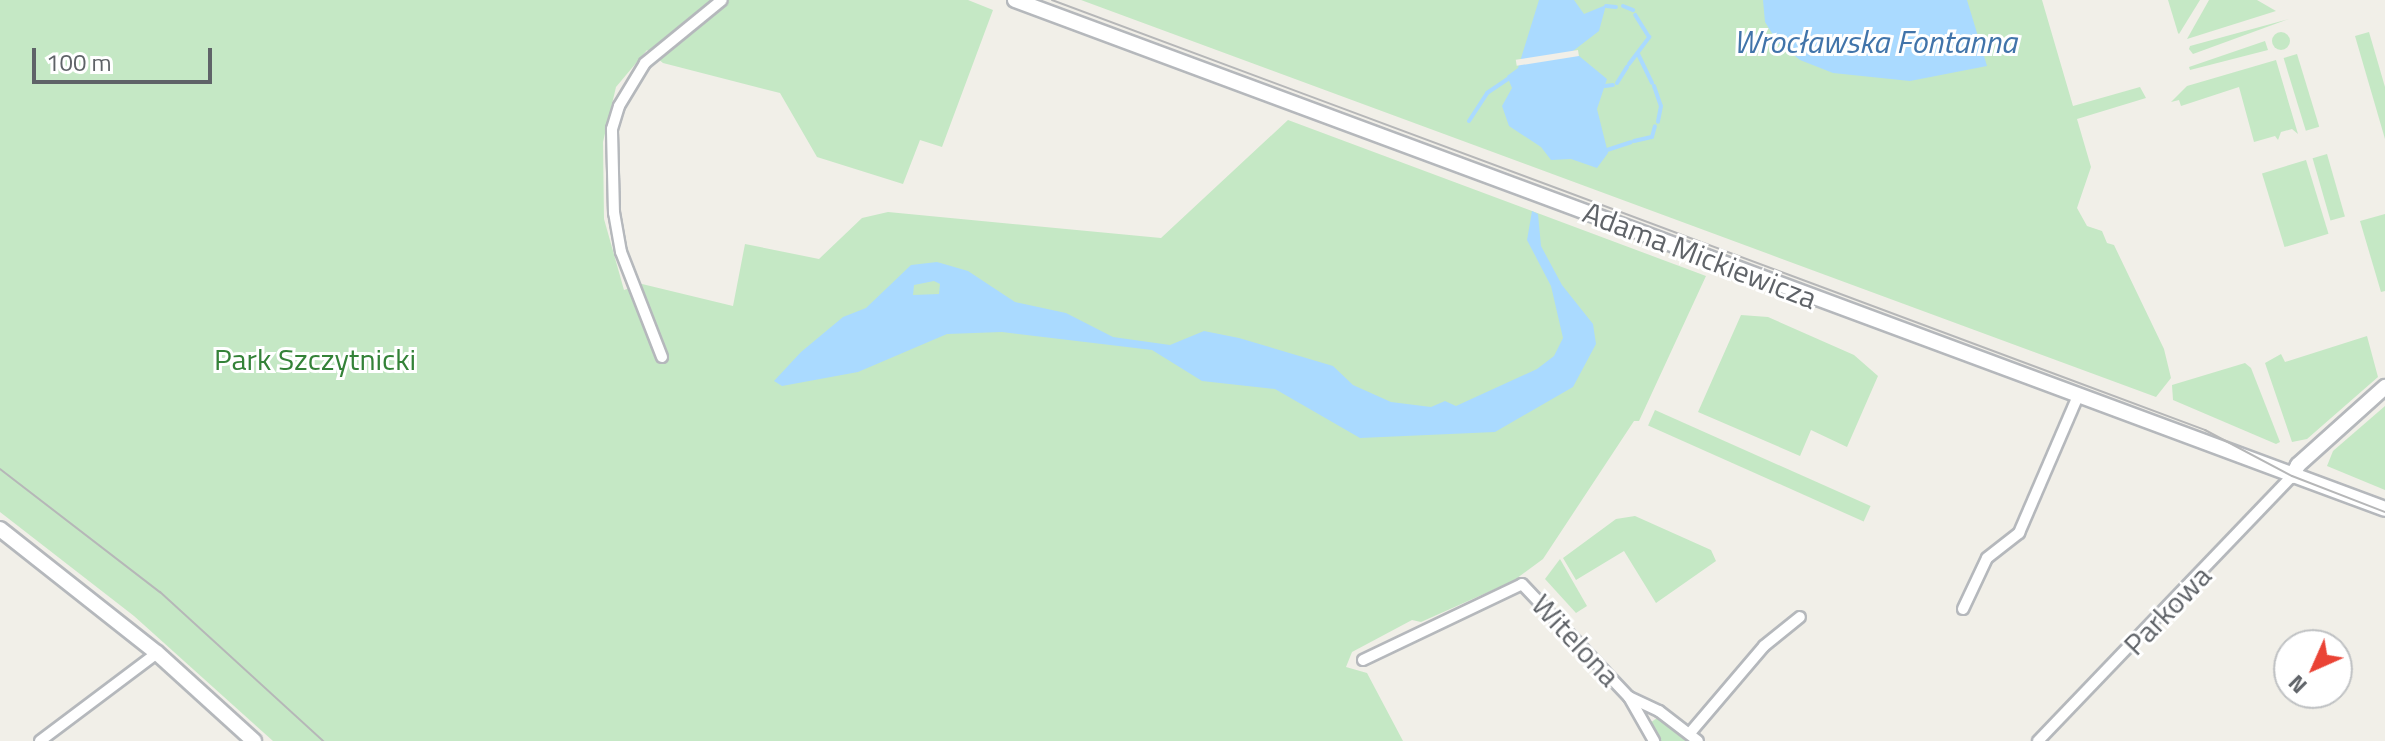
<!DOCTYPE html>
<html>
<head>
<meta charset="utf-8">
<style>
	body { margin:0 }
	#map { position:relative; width:2385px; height:741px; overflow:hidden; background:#f1efe8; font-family:"Titillium Web",sans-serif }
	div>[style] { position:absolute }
	.green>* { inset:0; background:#c5e8c5; transform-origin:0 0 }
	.round { border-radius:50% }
	.water>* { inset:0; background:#aadaff }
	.pier>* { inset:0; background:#f1efe8; transform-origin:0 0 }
	.stream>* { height:4px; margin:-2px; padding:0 2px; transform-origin:2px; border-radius:2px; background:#aadaff }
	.roads { filter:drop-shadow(2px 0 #b5b8bc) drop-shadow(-2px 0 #b5b8bc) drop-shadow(0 2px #b5b8bc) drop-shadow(0 -2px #b5b8bc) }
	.minor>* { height:10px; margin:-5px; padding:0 5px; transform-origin:5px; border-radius:5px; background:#fff }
	.tertiary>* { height:14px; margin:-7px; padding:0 7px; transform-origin:7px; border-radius:7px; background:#fff }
	.secondary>* { height:14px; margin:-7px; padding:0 7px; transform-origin:7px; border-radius:7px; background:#fff }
	.tram>* { height:2px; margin:-1px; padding:0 1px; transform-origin:1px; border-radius:1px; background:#b6b7b8 }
	span { translate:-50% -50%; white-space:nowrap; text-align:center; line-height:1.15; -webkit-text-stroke:6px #fff; paint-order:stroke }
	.street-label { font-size:30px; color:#5f6368 }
	.park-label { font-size:30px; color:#348238 }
	.water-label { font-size:32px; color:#4174aa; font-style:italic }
	.north { position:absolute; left:2273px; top:629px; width:80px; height:80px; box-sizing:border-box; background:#fff; border:2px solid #bfc1c3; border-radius:50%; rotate:225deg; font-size:22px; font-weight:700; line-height:32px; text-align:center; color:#5f6368 }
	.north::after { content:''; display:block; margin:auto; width:28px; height:36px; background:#ea4335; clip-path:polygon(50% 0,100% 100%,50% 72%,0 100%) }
	.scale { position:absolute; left:32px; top:48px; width:180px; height:36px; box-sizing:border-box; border:4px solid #5f6368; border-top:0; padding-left:10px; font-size:24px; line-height:28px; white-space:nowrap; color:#5f6368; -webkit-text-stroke:6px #fff; paint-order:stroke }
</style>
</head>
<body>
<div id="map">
	<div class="green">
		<div style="clip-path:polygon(0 0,968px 0,993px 10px,942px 147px,920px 140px,903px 184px,817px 157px,780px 93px,663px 63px,647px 50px,616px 87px,603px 142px,604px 219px,624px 290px,642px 284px,733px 306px,745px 244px,819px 259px,862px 218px,888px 212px,1161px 238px,1288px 120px,1706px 276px,1639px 421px,1634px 421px,1543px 559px,1513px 581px,1421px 622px,1412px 620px,1352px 652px,1346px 667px,1367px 673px,1403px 741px,273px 741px,134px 616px,0 512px)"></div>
		<div style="clip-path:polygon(1081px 0,2042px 0,2073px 106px,2140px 87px,2146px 98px,2077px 119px,2091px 167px,2077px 208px,2087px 226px,2102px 231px,2107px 243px,2114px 245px,2164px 349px,2171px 378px,2156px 397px)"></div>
		<div style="clip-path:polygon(2168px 0,2200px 0,2179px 34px,2178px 33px)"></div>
		<div style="clip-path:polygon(2209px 0,2257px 0,2276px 11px,2187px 39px)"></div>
		<div style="clip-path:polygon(2289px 19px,2193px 54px,2189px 49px,2190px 46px)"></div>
		<div class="round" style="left:2272px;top:32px;width:18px;height:18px"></div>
		<div style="clip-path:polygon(2369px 32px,2385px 87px,2385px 139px,2355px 36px)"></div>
		<div style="clip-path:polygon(2265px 41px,2268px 50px,2190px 70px,2189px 67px)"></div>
		<div style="left:2297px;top:54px;width:76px;height:14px;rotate:73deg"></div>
		<div style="clip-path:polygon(2276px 60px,2298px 134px,2292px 129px,2281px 132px,2278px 140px,2275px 136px,2254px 142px,2239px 87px,2181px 106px,2179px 100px,2171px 102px,2187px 86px)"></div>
		<div style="left:2327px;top:154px;width:65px;height:15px;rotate:74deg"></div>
		<div style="left:2306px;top:160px;width:77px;height:46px;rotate:73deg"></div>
		<div style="clip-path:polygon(2385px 214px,2385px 291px,2381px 292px,2360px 221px)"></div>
		<div style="clip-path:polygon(1741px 315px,1768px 317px,1854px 355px,1878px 376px,1847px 447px,1811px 430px,1800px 456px,1698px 412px)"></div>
		<div style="clip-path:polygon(2367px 336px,2378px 377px,2307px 439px,2292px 442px,2265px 363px,2281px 354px,2285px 362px)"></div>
		<div style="clip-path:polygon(2245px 363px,2251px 368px,2280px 442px,2276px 444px,2173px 400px,2172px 385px)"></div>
		<div style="clip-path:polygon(2385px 406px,2385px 490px,2327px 466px,2333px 451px)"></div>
		<div style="left:1655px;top:410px;width:236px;height:17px;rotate:24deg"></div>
		<div style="clip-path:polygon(1635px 516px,1711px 550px,1716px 561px,1656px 603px,1624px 551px,1576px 580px,1563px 558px,1616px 519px)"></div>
		<div style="clip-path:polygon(1560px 559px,1587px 606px,1576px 613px,1545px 579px)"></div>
		<div style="clip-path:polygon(1657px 718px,1689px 741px,1661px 741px,1650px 723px)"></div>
	</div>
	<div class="water">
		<div style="clip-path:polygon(1539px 0,1574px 0,1584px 14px,1606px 5px,1599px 31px,1573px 51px,1607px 79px,1597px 109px,1608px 153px,1597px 168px,1571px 159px,1551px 160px,1541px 147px,1509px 126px,1502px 106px,1512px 88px,1507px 76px,1518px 68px)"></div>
		<div style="clip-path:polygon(1763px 0,1967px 0,1987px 66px,1910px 81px,1833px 73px,1800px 60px,1778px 43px,1765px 22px)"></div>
		<div style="clip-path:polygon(evenodd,1532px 211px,1538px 214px,1541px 246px,1562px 285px,1593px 324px,1596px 344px,1573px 387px,1495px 432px,1360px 438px,1275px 389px,1202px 381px,1152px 350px,1002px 332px,947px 334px,858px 372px,782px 386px,774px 381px,801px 352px,843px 317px,866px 308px,911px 265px,937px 262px,968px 271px,1015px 302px,1066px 313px,1113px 337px,1170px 345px,1204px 331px,1239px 338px,1333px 366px,1353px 385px,1391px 402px,1431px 407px,1445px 401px,1456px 406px,1537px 369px,1554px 356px,1563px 338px,1551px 286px,1527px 240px,1532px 211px,934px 281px,940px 284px,939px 294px,913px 295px,914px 285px,934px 281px)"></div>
	</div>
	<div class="pier">
		<div style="left:1578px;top:50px;width:6px;height:63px;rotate:81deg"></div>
	</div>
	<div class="stream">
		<div style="left:1606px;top:6px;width:10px;rotate:6deg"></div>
		<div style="left:1623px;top:6px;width:11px;rotate:22deg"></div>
		<div style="left:1638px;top:54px;width:32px;rotate:64deg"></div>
		<div style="left:1629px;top:64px;width:34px;rotate:-53deg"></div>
		<div style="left:1649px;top:37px;width:26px;rotate:-122deg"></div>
		<div style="left:1617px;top:83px;width:19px;rotate:-58deg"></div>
		<div style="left:1605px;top:86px;width:8px;rotate:-7deg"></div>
		<div style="left:1654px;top:86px;width:21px;rotate:71deg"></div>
		<div style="left:1661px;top:106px;width:16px;rotate:101deg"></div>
		<div style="left:1469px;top:121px;width:33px;rotate:-57deg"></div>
		<div style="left:1487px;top:93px;width:25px;rotate:-34deg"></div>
		<div style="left:1634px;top:141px;width:18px;rotate:-13deg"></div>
		<div style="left:1652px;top:137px;width:11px;rotate:-75deg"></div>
		<div style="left:1607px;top:150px;width:25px;rotate:-18deg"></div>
	</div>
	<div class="roads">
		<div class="minor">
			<div style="left:662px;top:357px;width:113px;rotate:-111.3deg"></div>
			<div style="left:621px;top:252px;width:40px;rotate:-100deg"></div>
			<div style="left:614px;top:213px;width:84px;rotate:-91.4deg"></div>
			<div style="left:612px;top:129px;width:24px;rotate:-73deg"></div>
			<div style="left:619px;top:106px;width:50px;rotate:-58.8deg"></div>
			<div style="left:645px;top:63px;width:99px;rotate:-39.3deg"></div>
			<div style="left:1963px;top:609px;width:56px;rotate:-64.8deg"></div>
			<div style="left:1987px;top:558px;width:41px;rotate:-38deg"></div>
			<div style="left:2019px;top:533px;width:149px;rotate:-66.7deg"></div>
			<div style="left:1363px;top:660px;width:176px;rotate:-25.5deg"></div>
			<div style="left:1522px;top:584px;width:156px;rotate:46.6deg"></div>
			<div style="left:1629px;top:697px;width:33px;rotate:25deg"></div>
			<div style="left:1659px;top:711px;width:49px;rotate:37.6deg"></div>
			<div style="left:1629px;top:697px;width:51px;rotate:60.4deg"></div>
			<div style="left:1690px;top:733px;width:114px;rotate:-49.6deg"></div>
			<div style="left:1764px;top:646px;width:46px;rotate:-38.9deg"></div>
			<div style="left:40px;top:741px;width:146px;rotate:-36.9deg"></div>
			<div style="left:2038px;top:741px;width:367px;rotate:-46.2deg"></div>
		</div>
		<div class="tertiary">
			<div style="left:0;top:529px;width:200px;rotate:38.3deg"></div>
			<div style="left:157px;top:653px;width:131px;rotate:42.2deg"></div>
		</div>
		<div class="secondary">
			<div style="left:1015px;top:0;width:1461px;rotate:20.38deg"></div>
			<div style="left:2292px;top:476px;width:13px;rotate:-61deg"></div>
			<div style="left:2298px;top:465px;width:117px;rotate:-41.9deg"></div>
		</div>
	</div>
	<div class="tram">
		<div style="left:1052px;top:0;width:1231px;rotate:20.45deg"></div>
		<div style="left:2205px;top:430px;width:98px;rotate:27.9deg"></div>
		<div style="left:2292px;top:476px;width:100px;rotate:21.2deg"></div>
		<div style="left:0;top:469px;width:202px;rotate:37.6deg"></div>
		<div style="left:160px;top:592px;width:221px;rotate:42.4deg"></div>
	</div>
	<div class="street-label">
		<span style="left:1700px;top:255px;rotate:21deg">Adama Mickiewicza</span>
		<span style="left:2167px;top:610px;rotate:-46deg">Parkowa</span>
		<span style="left:1576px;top:640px;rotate:47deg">Witelona</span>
	</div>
	<div class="park-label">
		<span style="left:315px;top:359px">Park Szczytnicki</span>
	</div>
	<div class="water-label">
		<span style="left:1875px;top:41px">Wrocławska Fontanna</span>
	</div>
	<div class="north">N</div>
	<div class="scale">100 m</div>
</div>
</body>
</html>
